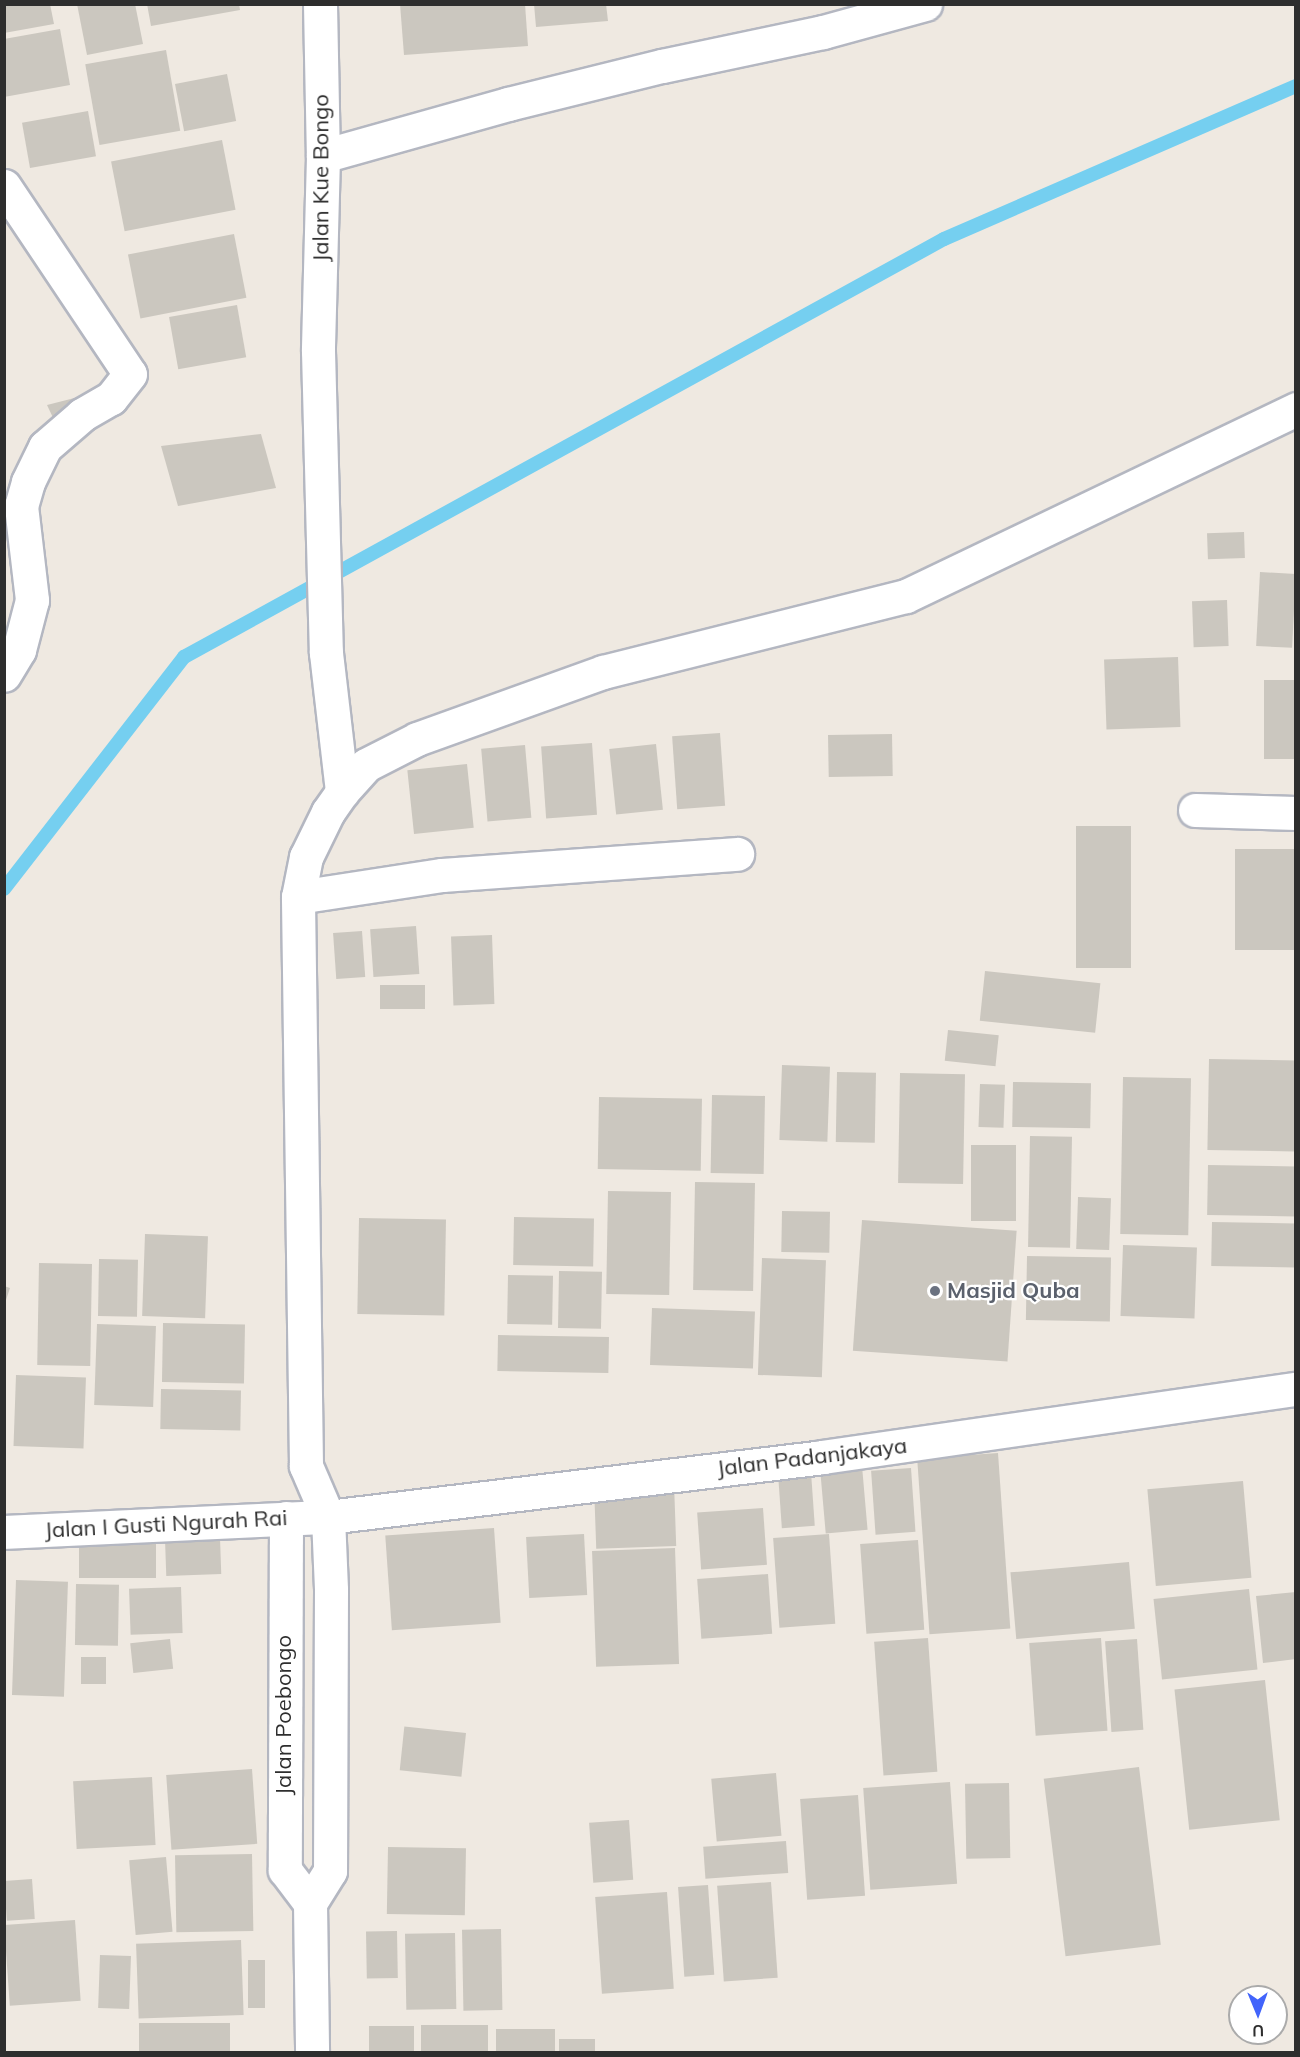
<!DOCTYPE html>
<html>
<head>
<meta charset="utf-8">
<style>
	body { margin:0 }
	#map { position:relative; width:1300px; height:2057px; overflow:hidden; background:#efe9e1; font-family:Mulish,sans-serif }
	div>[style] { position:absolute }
	.stream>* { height:14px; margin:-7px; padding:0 7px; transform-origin:7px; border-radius:7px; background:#75cff0 }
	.building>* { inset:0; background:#cbc7bf; transform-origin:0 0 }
	.roads { filter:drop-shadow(2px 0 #b4b7c1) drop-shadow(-2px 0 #b4b7c1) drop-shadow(0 2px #b4b7c1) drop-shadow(0 -2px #b4b7c1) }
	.minor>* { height:33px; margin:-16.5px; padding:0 16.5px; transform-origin:16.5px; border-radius:16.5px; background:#fff }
	.tertiary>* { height:33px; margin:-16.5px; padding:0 16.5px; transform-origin:16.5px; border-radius:16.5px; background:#fff }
	.secondary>* { height:33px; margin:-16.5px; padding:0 16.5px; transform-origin:16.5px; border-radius:16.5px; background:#fff }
	.dots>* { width:16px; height:16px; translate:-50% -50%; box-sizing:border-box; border:3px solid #fff; border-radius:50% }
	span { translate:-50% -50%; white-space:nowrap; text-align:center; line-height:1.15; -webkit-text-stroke:4.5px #fff; paint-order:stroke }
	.street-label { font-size:22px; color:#2e2e2e }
	.worship-label { font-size:22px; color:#5b616d; font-weight:700 }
	.left { translate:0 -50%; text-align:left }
	.frame { position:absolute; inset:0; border:6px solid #2e2e2e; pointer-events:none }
	.north { position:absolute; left:1228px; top:1985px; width:60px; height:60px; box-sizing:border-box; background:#fff; border:2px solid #ababab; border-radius:50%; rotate:179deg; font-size:16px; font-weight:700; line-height:24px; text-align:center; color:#2e2e2e }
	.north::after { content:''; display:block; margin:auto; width:21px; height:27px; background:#4264fb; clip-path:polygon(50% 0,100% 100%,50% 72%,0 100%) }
</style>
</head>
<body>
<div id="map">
	<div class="stream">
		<div style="left:4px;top:889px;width:294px;rotate:-52.2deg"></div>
		<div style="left:184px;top:657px;width:867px;rotate:-28.81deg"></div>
		<div style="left:944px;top:239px;width:384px;rotate:-23.5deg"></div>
	</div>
	<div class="building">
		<div style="clip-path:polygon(4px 4px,50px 4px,54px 24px,4px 33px)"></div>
		<div style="clip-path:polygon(77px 4px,135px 4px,143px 44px,87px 55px)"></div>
		<div style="clip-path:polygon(147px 4px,239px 4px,240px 10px,151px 26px)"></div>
		<div style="clip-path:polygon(400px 4px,525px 4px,528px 46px,404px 55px)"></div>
		<div style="clip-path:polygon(534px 4px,606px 4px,608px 21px,536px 27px)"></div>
		<div style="clip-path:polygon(60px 29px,70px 85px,4px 97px,4px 39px)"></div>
		<div style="left:166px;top:50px;width:82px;height:82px;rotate:80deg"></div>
		<div style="left:227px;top:74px;width:48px;height:53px;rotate:79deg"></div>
		<div style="left:88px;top:111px;width:46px;height:67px;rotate:80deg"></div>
		<div style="left:222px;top:140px;width:71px;height:113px;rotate:79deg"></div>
		<div style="left:234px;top:234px;width:65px;height:108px;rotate:79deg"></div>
		<div style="left:237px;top:305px;width:53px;height:69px;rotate:80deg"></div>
		<div style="clip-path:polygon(98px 392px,56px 424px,47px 405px)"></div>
		<div style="clip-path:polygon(261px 434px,276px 488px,178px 506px,161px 446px)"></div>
		<div style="left:1244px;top:532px;width:26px;height:37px;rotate:88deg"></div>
		<div style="left:1260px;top:572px;width:36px;height:74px;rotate:3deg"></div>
		<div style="left:1227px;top:600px;width:46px;height:35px;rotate:88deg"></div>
		<div style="left:1178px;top:657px;width:70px;height:74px;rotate:88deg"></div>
		<div style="left:1296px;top:680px;width:79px;height:32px;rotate:90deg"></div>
		<div style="left:720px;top:733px;width:73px;height:48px;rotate:86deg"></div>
		<div style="left:892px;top:734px;width:42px;height:64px;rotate:89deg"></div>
		<div style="left:592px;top:743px;width:72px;height:51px;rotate:86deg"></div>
		<div style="left:656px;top:744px;width:66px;height:47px;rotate:84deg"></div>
		<div style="left:525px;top:745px;width:73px;height:44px;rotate:85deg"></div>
		<div style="left:467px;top:764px;width:64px;height:60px;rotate:84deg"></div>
		<div style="left:1131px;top:826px;width:142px;height:55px;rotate:90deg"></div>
		<div style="left:1235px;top:849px;width:61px;height:101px"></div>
		<div style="left:416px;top:926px;width:48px;height:46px;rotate:86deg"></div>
		<div style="left:362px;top:931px;width:46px;height:29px;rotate:86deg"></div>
		<div style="left:492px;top:935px;width:69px;height:41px;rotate:88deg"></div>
		<div style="left:985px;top:971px;width:116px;height:50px;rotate:6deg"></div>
		<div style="left:380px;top:985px;width:45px;height:24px"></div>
		<div style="left:948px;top:1030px;width:51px;height:31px;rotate:6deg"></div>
		<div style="left:1209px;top:1059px;width:87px;height:91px;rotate:1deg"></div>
		<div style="left:782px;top:1065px;width:48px;height:75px;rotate:2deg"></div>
		<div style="left:837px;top:1072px;width:39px;height:70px;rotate:1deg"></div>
		<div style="left:900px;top:1073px;width:65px;height:110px;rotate:1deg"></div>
		<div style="left:1123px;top:1077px;width:68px;height:157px;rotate:1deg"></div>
		<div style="left:1013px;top:1082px;width:78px;height:45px;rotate:1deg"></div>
		<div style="left:980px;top:1084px;width:25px;height:43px;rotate:2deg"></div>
		<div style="left:712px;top:1095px;width:53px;height:78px;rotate:1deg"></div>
		<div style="left:599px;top:1097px;width:103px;height:72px;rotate:1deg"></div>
		<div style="left:1030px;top:1136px;width:42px;height:111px;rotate:1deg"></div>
		<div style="left:971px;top:1145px;width:45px;height:76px"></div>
		<div style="left:1208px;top:1165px;width:88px;height:50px;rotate:1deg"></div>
		<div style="left:695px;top:1182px;width:60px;height:108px;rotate:1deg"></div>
		<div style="left:608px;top:1191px;width:63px;height:103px;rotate:1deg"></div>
		<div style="left:1078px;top:1197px;width:33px;height:52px;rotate:2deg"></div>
		<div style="left:782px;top:1211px;width:48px;height:41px;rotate:1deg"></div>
		<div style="left:514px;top:1217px;width:80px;height:48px;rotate:1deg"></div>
		<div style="left:359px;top:1218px;width:87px;height:96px;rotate:1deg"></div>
		<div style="left:862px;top:1220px;width:155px;height:131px;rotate:4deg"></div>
		<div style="left:1212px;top:1222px;width:84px;height:44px;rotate:1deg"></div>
		<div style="left:145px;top:1234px;width:63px;height:82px;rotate:2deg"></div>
		<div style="left:1123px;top:1245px;width:74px;height:71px;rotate:2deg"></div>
		<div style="left:1027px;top:1256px;width:84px;height:64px;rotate:1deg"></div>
		<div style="left:762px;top:1258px;width:64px;height:117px;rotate:2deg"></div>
		<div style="left:99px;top:1259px;width:39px;height:57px;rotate:1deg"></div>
		<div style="left:39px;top:1263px;width:53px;height:102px;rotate:1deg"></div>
		<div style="left:559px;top:1271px;width:43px;height:57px;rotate:1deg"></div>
		<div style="left:508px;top:1275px;width:45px;height:49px;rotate:1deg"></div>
		<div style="clip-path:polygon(4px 1286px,10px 1288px,5px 1303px,4px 1303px)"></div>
		<div style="left:652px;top:1308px;width:103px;height:57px;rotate:2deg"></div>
		<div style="left:163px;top:1323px;width:82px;height:59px;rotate:1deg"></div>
		<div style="left:97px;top:1324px;width:59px;height:81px;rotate:2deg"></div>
		<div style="left:498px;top:1335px;width:111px;height:36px;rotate:1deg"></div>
		<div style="left:16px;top:1375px;width:70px;height:71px;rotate:2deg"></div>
		<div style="left:161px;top:1389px;width:80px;height:40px;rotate:1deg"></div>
		<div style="left:998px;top:1453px;width:176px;height:81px;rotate:86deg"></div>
		<div style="left:862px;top:1466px;width:64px;height:42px;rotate:85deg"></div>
		<div style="left:911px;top:1468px;width:64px;height:40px;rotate:86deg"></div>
		<div style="left:811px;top:1472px;width:54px;height:33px;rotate:86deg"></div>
		<div style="left:1243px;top:1481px;width:97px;height:96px;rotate:85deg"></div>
		<div style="left:674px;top:1483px;width:63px;height:80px;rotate:88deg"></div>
		<div style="left:763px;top:1508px;width:57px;height:66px;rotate:86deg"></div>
		<div style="left:79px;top:1528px;width:77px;height:50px"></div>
		<div style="left:494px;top:1528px;width:95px;height:109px;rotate:86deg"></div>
		<div style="left:584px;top:1534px;width:61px;height:58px;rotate:87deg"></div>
		<div style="left:829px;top:1534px;width:90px;height:56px;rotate:86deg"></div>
		<div style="left:220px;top:1538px;width:36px;height:55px;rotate:88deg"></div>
		<div style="left:918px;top:1540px;width:90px;height:58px;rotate:86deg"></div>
		<div style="left:675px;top:1548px;width:116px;height:83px;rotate:88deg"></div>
		<div style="left:1129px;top:1562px;width:67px;height:119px;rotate:85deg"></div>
		<div style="left:768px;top:1574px;width:60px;height:71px;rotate:86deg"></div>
		<div style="left:16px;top:1580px;width:52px;height:115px;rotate:2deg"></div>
		<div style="left:76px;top:1584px;width:43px;height:61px;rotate:1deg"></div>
		<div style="left:181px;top:1587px;width:46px;height:52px;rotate:88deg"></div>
		<div style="left:1249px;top:1589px;width:81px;height:96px;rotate:84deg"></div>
		<div style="clip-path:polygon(1296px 1592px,1296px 1659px,1263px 1663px,1256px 1596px)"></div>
		<div style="left:928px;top:1638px;width:134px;height:54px;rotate:86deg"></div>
		<div style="left:1101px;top:1638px;width:93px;height:72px;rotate:86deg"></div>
		<div style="left:170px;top:1639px;width:30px;height:40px;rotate:84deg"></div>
		<div style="left:1137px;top:1639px;width:91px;height:32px;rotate:86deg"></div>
		<div style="left:81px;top:1657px;width:25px;height:27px"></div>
		<div style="left:1265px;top:1680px;width:141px;height:91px;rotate:84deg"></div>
		<div style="left:466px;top:1733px;width:44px;height:62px;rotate:96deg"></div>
		<div style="left:1139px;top:1767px;width:179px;height:96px;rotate:83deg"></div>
		<div style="left:252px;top:1769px;width:75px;height:86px;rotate:86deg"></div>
		<div style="left:776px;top:1773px;width:63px;height:65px;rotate:85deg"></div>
		<div style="left:152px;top:1777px;width:68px;height:79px;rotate:87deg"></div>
		<div style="left:950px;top:1782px;width:102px;height:87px;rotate:86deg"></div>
		<div style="left:1009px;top:1783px;width:75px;height:44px;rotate:89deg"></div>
		<div style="left:858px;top:1795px;width:101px;height:58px;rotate:86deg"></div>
		<div style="left:629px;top:1820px;width:60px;height:40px;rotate:86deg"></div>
		<div style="left:786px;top:1841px;width:32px;height:83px;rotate:86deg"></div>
		<div style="left:388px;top:1847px;width:78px;height:67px;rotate:1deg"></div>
		<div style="left:252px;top:1854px;width:77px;height:77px;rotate:89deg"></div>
		<div style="left:166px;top:1857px;width:75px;height:37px;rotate:85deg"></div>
		<div style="left:32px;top:1879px;width:40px;height:28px;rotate:86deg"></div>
		<div style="left:771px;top:1882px;width:96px;height:54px;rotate:86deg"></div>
		<div style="left:708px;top:1885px;width:90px;height:30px;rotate:86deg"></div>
		<div style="left:667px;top:1892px;width:97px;height:72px;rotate:86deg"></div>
		<div style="left:75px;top:1920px;width:81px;height:71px;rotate:86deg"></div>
		<div style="left:501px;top:1929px;width:81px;height:39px;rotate:89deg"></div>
		<div style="left:397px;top:1931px;width:47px;height:31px;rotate:89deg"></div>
		<div style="left:455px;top:1933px;width:76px;height:50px;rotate:89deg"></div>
		<div style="left:241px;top:1940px;width:75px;height:105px;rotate:88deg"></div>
		<div style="left:100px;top:1955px;width:31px;height:53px;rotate:2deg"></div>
		<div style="left:248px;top:1960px;width:17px;height:48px"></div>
		<div style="left:139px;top:2023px;width:91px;height:29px"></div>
		<div style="left:488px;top:2025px;width:27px;height:67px;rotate:90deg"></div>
		<div style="left:369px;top:2026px;width:45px;height:26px"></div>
		<div style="left:555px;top:2029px;width:23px;height:59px;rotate:90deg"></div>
		<div style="left:595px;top:2039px;width:13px;height:36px;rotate:90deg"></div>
	</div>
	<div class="roads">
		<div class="minor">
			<div style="left:320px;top:4px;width:152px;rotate:88.9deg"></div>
			<div style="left:323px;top:156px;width:195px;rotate:91.5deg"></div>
			<div style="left:318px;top:351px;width:302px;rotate:88.5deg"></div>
			<div style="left:326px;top:653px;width:140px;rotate:83.4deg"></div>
			<div style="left:323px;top:156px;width:192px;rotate:-15.7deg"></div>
			<div style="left:508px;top:104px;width:159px;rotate:-13.9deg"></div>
			<div style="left:662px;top:66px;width:165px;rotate:-11.9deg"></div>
			<div style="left:823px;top:32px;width:106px;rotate:-15.4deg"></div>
			<div style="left:4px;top:186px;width:226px;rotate:56.2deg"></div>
			<div style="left:130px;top:374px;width:31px;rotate:128deg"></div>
			<div style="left:111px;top:398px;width:34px;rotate:150deg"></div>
			<div style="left:82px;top:415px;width:49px;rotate:139.1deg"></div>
			<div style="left:45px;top:447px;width:39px;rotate:116deg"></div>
			<div style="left:28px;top:482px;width:25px;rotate:106deg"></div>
			<div style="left:21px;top:506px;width:95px;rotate:83.3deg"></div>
			<div style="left:32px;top:600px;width:52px;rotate:104.6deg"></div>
			<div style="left:19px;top:650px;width:29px;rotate:121deg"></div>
			<div style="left:1195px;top:810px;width:101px;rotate:1.7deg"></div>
			<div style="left:298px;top:897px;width:146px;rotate:-8.7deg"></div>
			<div style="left:442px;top:875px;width:296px;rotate:-4.1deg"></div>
			<div style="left:328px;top:1517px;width:56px;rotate:-113.3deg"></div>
			<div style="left:306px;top:1466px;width:569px;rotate:-90.81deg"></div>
			<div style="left:298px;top:897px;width:41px;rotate:-78.7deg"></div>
			<div style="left:306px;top:857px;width:50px;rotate:-63.9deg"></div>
			<div style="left:328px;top:812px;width:24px;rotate:-55deg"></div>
			<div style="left:342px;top:792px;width:36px;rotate:-48deg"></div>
			<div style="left:366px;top:765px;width:57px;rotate:-27deg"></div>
			<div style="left:417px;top:739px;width:198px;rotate:-19.8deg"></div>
			<div style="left:603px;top:672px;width:312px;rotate:-14.1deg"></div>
			<div style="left:906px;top:596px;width:433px;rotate:-25.6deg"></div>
		</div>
		<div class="tertiary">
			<div style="left:328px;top:1517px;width:498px;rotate:-6.9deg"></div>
			<div style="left:822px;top:1457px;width:479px;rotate:-8.2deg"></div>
		</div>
		<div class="secondary">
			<div style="left:286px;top:1518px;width:352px;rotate:90.2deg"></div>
			<div style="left:285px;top:1870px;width:41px;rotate:52.9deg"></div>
			<div style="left:4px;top:1532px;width:324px;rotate:-2.7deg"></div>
			<div style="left:328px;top:1517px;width:73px;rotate:87.6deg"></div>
			<div style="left:331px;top:1590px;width:281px;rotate:90.2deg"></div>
			<div style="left:330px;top:1871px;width:38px;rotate:122deg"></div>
			<div style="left:310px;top:1903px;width:149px;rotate:89.2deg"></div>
		</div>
	</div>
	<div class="dots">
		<div style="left:935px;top:1291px;background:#6b7280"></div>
	</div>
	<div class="street-label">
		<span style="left:321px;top:178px;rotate:-90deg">Jalan Kue Bongo</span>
		<span style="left:812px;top:1457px;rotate:-7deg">Jalan Padanjakaya</span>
		<span style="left:166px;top:1524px;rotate:-3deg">Jalan I Gusti Ngurah Rai</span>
		<span style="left:284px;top:1715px;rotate:-90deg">Jalan Poebongo</span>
	</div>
	<div class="worship-label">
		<span class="left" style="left:947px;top:1291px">Masjid Quba</span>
	</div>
	<div class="frame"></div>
	<div class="north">U</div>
</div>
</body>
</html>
